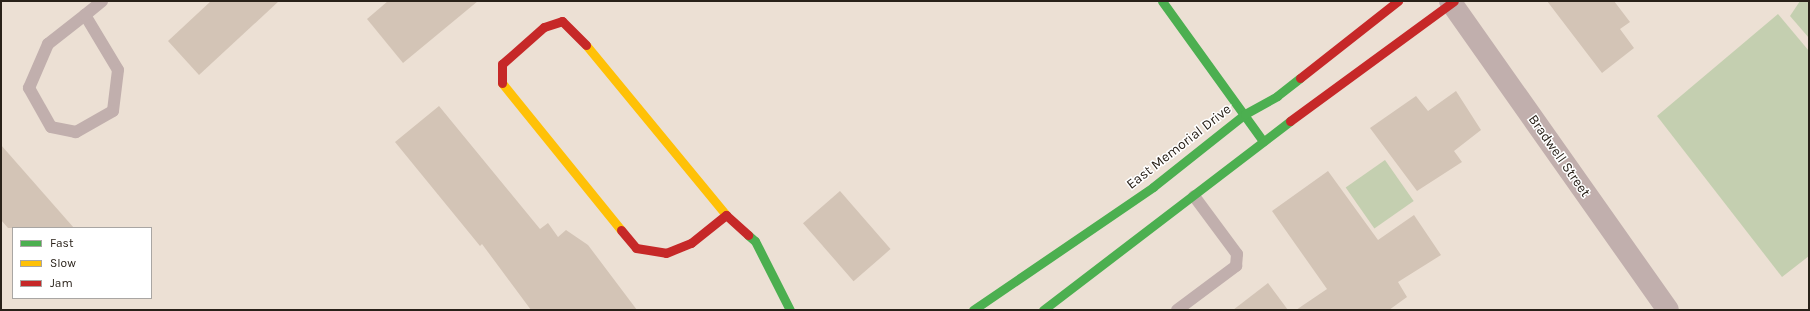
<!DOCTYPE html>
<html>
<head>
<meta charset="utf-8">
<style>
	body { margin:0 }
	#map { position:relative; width:1810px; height:311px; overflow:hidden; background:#ece0d4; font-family:Karla,sans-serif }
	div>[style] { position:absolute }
	.green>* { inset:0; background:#c4cfb0; transform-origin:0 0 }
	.building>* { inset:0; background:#d3c4b6; transform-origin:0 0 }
	.lane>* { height:12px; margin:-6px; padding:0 6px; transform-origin:6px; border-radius:6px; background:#c1afad }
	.street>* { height:22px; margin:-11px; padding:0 11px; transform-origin:11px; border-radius:11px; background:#c1afad }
	.fast>* { height:9px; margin:-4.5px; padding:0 4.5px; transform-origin:4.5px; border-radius:4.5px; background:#4caf50 }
	.slow>* { height:9px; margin:-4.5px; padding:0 4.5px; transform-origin:4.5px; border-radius:4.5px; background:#ffc107 }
	.jam>* { height:9px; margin:-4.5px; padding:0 4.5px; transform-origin:4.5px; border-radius:4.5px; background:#c62828 }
	span { translate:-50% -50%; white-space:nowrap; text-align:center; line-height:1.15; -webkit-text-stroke:3px #fff; paint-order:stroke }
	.street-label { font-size:14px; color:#292119 }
	.frame { position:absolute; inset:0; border:2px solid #292119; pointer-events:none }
	.legend { position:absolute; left:12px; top:227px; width:140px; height:72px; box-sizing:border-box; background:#fff; border:1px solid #a9a6a3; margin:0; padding:5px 7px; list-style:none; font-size:12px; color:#292119 }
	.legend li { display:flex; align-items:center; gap:8px; height:20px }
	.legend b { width:20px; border:1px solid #a9a6a3 }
</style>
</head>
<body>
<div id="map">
	<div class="green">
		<div style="clip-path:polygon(1800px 1px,1809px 1px,1809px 38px,1790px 16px)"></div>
		<div style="clip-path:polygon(1778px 14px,1809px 51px,1809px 256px,1782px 277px,1657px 116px)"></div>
		<div style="left:1385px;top:160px;width:50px;height:48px;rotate:55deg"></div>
	</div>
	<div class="building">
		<div style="clip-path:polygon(211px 1px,279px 1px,199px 75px,168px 41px)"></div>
		<div style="clip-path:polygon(388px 1px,478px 1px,403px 63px,367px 19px)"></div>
		<div style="clip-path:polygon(1547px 1px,1614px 1px,1630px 22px,1620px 29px,1634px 48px,1602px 73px)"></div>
		<div style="clip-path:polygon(1456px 91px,1481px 130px,1454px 151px,1462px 162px,1417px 191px,1370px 128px,1416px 96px,1428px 111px)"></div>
		<div style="clip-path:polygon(439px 106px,540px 229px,548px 223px,558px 237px,566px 230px,588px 245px,637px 310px,531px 310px,482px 244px,480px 246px,395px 142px)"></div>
		<div style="clip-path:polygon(1px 145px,74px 228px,8px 228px,1px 220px)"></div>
		<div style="clip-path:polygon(1328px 171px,1378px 240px,1414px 215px,1441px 255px,1398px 282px,1407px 297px,1389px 310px,1296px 310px,1327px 289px,1272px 211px)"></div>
		<div style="left:840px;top:191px;width:77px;height:49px;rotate:49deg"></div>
		<div style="clip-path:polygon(1268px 283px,1288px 310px,1233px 310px)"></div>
	</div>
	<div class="lane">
		<div style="left:85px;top:15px;width:64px;rotate:59deg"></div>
		<div style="left:118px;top:70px;width:41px;rotate:97deg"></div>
		<div style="left:113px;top:111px;width:43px;rotate:150.4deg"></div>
		<div style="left:76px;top:132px;width:25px;rotate:-169deg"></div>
		<div style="left:51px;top:127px;width:45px;rotate:-119.4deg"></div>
		<div style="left:29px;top:88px;width:48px;rotate:-66.6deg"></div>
		<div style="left:48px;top:44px;width:47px;rotate:-38.1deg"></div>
		<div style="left:85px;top:15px;width:22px;rotate:-39deg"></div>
		<div style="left:1177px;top:310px;width:74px;rotate:-36.7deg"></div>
		<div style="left:1236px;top:266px;width:12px;rotate:-85deg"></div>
		<div style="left:1237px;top:254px;width:72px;rotate:-126.6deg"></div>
	</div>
	<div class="street">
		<div style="left:1450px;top:1px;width:378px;rotate:54.8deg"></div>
	</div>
	<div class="fast">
		<div style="left:1162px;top:1px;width:173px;rotate:54.2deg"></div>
		<div style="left:748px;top:235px;width:9px;rotate:41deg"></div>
		<div style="left:755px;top:241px;width:77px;rotate:63.1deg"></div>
		<div style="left:973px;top:310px;width:218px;rotate:-34.3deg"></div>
		<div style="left:1153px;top:187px;width:117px;rotate:-38.4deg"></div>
		<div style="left:1245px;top:114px;width:37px;rotate:-29deg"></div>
		<div style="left:1277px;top:96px;width:29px;rotate:-38deg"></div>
		<div style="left:1043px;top:310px;width:311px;rotate:-37.4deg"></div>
	</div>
	<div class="slow">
		<div style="left:586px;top:45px;width:220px;rotate:50.5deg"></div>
		<div style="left:502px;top:83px;width:189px;rotate:51deg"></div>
	</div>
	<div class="jam">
		<div style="left:1300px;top:78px;width:125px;rotate:-38.2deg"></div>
		<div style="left:502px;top:83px;width:19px;rotate:-90deg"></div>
		<div style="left:502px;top:64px;width:56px;rotate:-41.4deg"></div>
		<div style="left:544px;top:27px;width:19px;rotate:-18deg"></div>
		<div style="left:562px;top:21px;width:34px;rotate:45deg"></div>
		<div style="left:1290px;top:121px;width:203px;rotate:-36.2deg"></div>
		<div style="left:621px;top:230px;width:23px;rotate:50deg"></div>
		<div style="left:636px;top:248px;width:30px;rotate:9deg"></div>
		<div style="left:666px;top:253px;width:27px;rotate:-22deg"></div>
		<div style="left:691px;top:243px;width:45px;rotate:-38.7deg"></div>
		<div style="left:726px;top:215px;width:30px;rotate:42deg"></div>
	</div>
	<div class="street-label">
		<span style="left:1179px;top:147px;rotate:-38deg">East Memorial Drive</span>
		<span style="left:1559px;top:156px;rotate:55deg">Bradwell Street</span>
	</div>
	<div class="frame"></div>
	<ul class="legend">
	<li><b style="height:5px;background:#4caf50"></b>Fast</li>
	<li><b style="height:5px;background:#ffc107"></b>Slow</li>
	<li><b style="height:5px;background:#c62828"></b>Jam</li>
	</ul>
</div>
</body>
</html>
